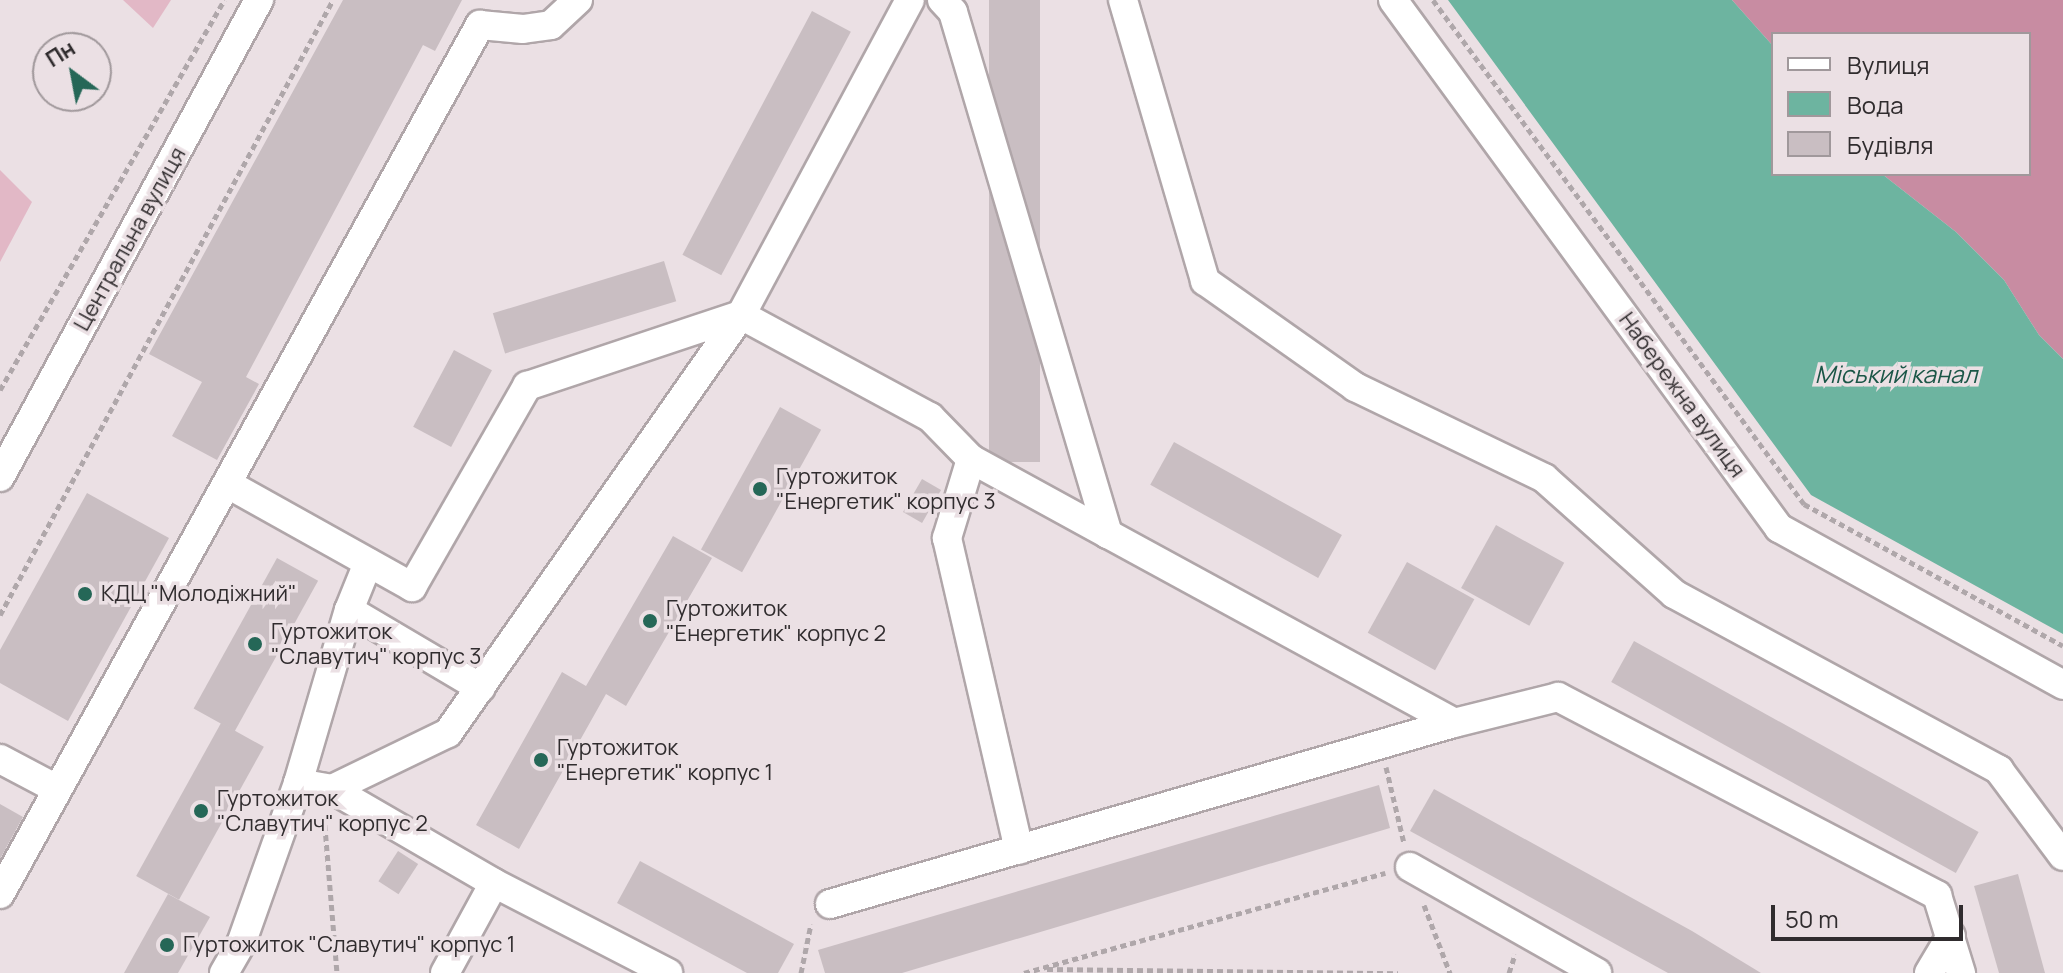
<!DOCTYPE html>
<html>
<head>
<meta charset="utf-8">
<style>
	body { margin:0 }
	#map { position:relative; width:2063px; height:973px; overflow:hidden; background:#ebe0e4; font-family:Manrope,sans-serif }
	div>[style] { position:absolute }
	.green>* { inset:0; background:#e2b8c6 }
	.forest>* { inset:0; background:#c88ca2 }
	.water>* { inset:0; background:#6db4a0 }
	.building>* { inset:0; background:#c9bec2; transform-origin:0 0 }
	.path>* { height:5px; margin-top:-2.5px; transform-origin:0; background:repeating-linear-gradient(90deg,#afa7aa 0 6px,transparent 0 10px) }
	.roads { filter:drop-shadow(2px 0 #b0a6a9) drop-shadow(-2px 0 #b0a6a9) drop-shadow(0 2px #b0a6a9) drop-shadow(0 -2px #b0a6a9) }
	.minor>* { height:28px; margin:-14px; padding:0 14px; transform-origin:14px; border-radius:14px; background:#fff }
	.dots>* { width:22px; height:22px; translate:-50% -50%; box-sizing:border-box; border:4px solid #ebe0e4; border-radius:50% }
	span { translate:-50% -50%; white-space:nowrap; text-align:center; line-height:1.15; -webkit-text-stroke:7px #ebe0e4; paint-order:stroke }
	.street-label { font-size:22px; color:#302c2e }
	.poi-label { font-size:22px; color:#302c2e }
	.left { translate:0 -50%; text-align:left }
	.water-label { font-size:24px; color:#1b5647; font-style:italic }
	.legend { position:absolute; left:1771px; top:32px; width:260px; height:144px; box-sizing:border-box; background:#ebe0e4; border:2px solid #a0989b; margin:0; padding:10px 14px; list-style:none; font-size:24px; color:#302c2e }
	.legend li { display:flex; align-items:center; gap:16px; height:40px }
	.legend b { width:40px; border:2px solid #a0989b }
	.north { position:absolute; left:32px; top:32px; width:80px; height:80px; box-sizing:border-box; background:#ebe0e4; border:2px solid #a0989b; border-radius:50%; rotate:328deg; font-size:22px; font-weight:700; line-height:32px; text-align:center; color:#302c2e }
	.north::after { content:''; display:block; margin:auto; width:28px; height:36px; background:#256757; clip-path:polygon(50% 0,100% 100%,50% 72%,0 100%) }
	.scale { position:absolute; left:1771px; top:905px; width:192px; height:36px; box-sizing:border-box; border:4px solid #302c2e; border-top:0; padding-left:10px; font-size:24px; line-height:28px; white-space:nowrap; color:#302c2e; -webkit-text-stroke:6px #ebe0e4; paint-order:stroke }
</style>
</head>
<body>
<div id="map">
	<div class="green">
		<div style="clip-path:polygon(123px 0,171px 0,153px 28px)"></div>
		<div style="clip-path:polygon(0 170px,32px 202px,0 262px)"></div>
	</div>
	<div class="forest">
		<div style="clip-path:polygon(1732px 0,2063px 0,2063px 359px,2039px 335px,2004px 280px,1956px 232px,1882px 174px,2029px 174px,2029px 34px,1773px 34px,1773px 46px)"></div>
	</div>
	<div class="water">
		<div style="clip-path:polygon(1448px 0,1732px 0,1773px 46px,1773px 174px,1882px 174px,1956px 232px,2004px 280px,2039px 335px,2063px 359px,2063px 634px,1811px 495px)"></div>
	</div>
	<div class="building">
		<div style="clip-path:polygon(343px 0,462px 0,435px 51px,423px 45px,246px 377px,259px 384px,217px 460px,172px 436px,202px 382px,149px 354px)"></div>
		<div style="left:989px;top:0;width:51px;height:462px"></div>
		<div style="left:812px;top:11px;width:44px;height:276px;rotate:28deg"></div>
		<div style="left:664px;top:261px;width:42px;height:179px;rotate:73deg"></div>
		<div style="left:454px;top:350px;width:43px;height:87px;rotate:28deg"></div>
		<div style="left:780px;top:407px;width:47px;height:163px;rotate:29deg"></div>
		<div style="left:1174px;top:442px;width:192px;height:49px;rotate:29deg"></div>
		<div style="left:922px;top:479px;width:22px;height:38px;rotate:30deg"></div>
		<div style="clip-path:polygon(87px 493px,169px 538px,68px 721px,0 683px,0 650px)"></div>
		<div style="left:1496px;top:525px;width:78px;height:72px;rotate:29deg"></div>
		<div style="clip-path:polygon(673px 536px,712px 558px,626px 706px,606px 694px,519px 849px,476px 825px,562px 672px,586px 686px)"></div>
		<div style="left:277px;top:558px;width:47px;height:172px;rotate:29deg"></div>
		<div style="left:1407px;top:562px;width:77px;height:81px;rotate:29deg"></div>
		<div style="left:1634px;top:641px;width:394px;height:47px;rotate:29deg"></div>
		<div style="left:221px;top:723px;width:49px;height:175px;rotate:29deg"></div>
		<div style="clip-path:polygon(1379px 785px,1390px 828px,902px 973px,825px 973px,818px 950px)"></div>
		<div style="clip-path:polygon(1434px 789px,1692px 931px,1761px 973px,1668px 973px,1410px 831px)"></div>
		<div style="clip-path:polygon(0 804px,23px 817px,0 859px)"></div>
		<div style="left:398px;top:851px;width:24px;height:36px;rotate:33deg"></div>
		<div style="clip-path:polygon(640px 861px,794px 944px,778px 973px,747px 973px,617px 903px)"></div>
		<div style="clip-path:polygon(2018px 874px,2045px 973px,1999px 973px,1974px 886px)"></div>
		<div style="clip-path:polygon(168px 894px,210px 917px,178px 973px,124px 973px)"></div>
	</div>
	<div class="path">
		<div style="left:1433px;top:0;width:626px;rotate:53.64deg"></div>
		<div style="left:1804px;top:504px;width:295px;rotate:28.7deg"></div>
		<div style="left:0;top:390px;width:450px;rotate:-60.1deg"></div>
		<div style="left:0;top:615px;width:699px;rotate:-61.57deg"></div>
		<div style="left:1386px;top:767px;width:78px;rotate:76.7deg"></div>
		<div style="left:324px;top:815px;width:159px;rotate:85.3deg"></div>
		<div style="left:1424px;top:905px;width:73px;rotate:69.1deg"></div>
		<div style="left:1047px;top:969px;width:351px;rotate:0.7deg"></div>
		<div style="left:801px;top:973px;width:50px;rotate:-78.5deg"></div>
		<div style="left:1024px;top:973px;width:375px;rotate:-15.5deg"></div>
		<div style="left:1509px;top:973px;width:20px;rotate:-72deg"></div>
	</div>
	<div class="roads">
		<div class="minor">
			<div style="left:942px;top:0;width:16px;rotate:47deg"></div>
			<div style="left:953px;top:12px;width:545px;rotate:73.46deg"></div>
			<div style="left:1108px;top:534px;width:394px;rotate:28.6deg"></div>
			<div style="left:1454px;top:723px;width:107px;rotate:-14deg"></div>
			<div style="left:1558px;top:697px;width:428px;rotate:27.6deg"></div>
			<div style="left:1937px;top:895px;width:82px;rotate:72.9deg"></div>
			<div style="left:1123px;top:0;width:293px;rotate:73.7deg"></div>
			<div style="left:1205px;top:281px;width:184px;rotate:35.2deg"></div>
			<div style="left:1355px;top:387px;width:210px;rotate:25.7deg"></div>
			<div style="left:1544px;top:478px;width:174px;rotate:41.7deg"></div>
			<div style="left:1674px;top:594px;width:370px;rotate:28.4deg"></div>
			<div style="left:1999px;top:770px;width:107px;rotate:53.3deg"></div>
			<div style="left:1393px;top:0;width:654px;rotate:53.83deg"></div>
			<div style="left:1779px;top:528px;width:325px;rotate:28.9deg"></div>
			<div style="left:971px;top:459px;width:83px;rotate:106.9deg"></div>
			<div style="left:947px;top:538px;width:320px;rotate:77deg"></div>
			<div style="left:0;top:477px;width:543px;rotate:-61.5deg"></div>
			<div style="left:228px;top:484px;width:211px;rotate:29.2deg"></div>
			<div style="left:412px;top:587px;width:232px;rotate:-60.2deg"></div>
			<div style="left:527px;top:386px;width:225px;rotate:-18.4deg"></div>
			<div style="left:741px;top:315px;width:357px;rotate:-61.8deg"></div>
			<div style="left:349px;top:610px;width:153px;rotate:30.6deg"></div>
			<div style="left:0;top:759px;width:64px;rotate:27.8deg"></div>
			<div style="left:298px;top:783px;width:180px;rotate:-73.6deg"></div>
			<div style="left:349px;top:610px;width:51px;rotate:-68deg"></div>
			<div style="left:332px;top:789px;width:129px;rotate:-25.8deg"></div>
			<div style="left:448px;top:733px;width:510px;rotate:-54.97deg"></div>
			<div style="left:741px;top:315px;width:215px;rotate:28.4deg"></div>
			<div style="left:930px;top:417px;width:59px;rotate:45.7deg"></div>
			<div style="left:971px;top:459px;width:156px;rotate:28.7deg"></div>
			<div style="left:1410px;top:867px;width:215px;rotate:29.5deg"></div>
			<div style="left:0;top:894px;width:993px;rotate:-61.09deg"></div>
			<div style="left:480px;top:25px;width:43px;rotate:5.3deg"></div>
			<div style="left:523px;top:29px;width:28px;rotate:-8deg"></div>
			<div style="left:551px;top:25px;width:37px;rotate:-43deg"></div>
			<div style="left:830px;top:904px;width:650px;rotate:-16.18deg"></div>
			<div style="left:224px;top:973px;width:34px;rotate:-60deg"></div>
			<div style="left:241px;top:944px;width:171px;rotate:-70.5deg"></div>
			<div style="left:298px;top:783px;width:35px;rotate:10deg"></div>
			<div style="left:332px;top:789px;width:187px;rotate:30.1deg"></div>
			<div style="left:445px;top:973px;width:102px;rotate:-61.4deg"></div>
			<div style="left:494px;top:883px;width:196px;rotate:27.3deg"></div>
			<div style="left:1929px;top:973px;width:43px;rotate:-59.3deg"></div>
		</div>
	</div>
	<div class="dots">
		<div style="left:760px;top:489px;background:#256757"></div>
		<div style="left:85px;top:594px;background:#256757"></div>
		<div style="left:650px;top:621px;background:#256757"></div>
		<div style="left:255px;top:644px;background:#256757"></div>
		<div style="left:541px;top:760px;background:#256757"></div>
		<div style="left:201px;top:811px;background:#256757"></div>
		<div style="left:167px;top:945px;background:#256757"></div>
	</div>
	<div class="street-label">
		<span style="left:130px;top:239px;rotate:-61deg">Центральна вулиця</span>
		<span style="left:1682px;top:395px;rotate:54deg">Набережна вулиця</span>
	</div>
	<div class="poi-label">
		<span class="left" style="left:776px;top:489px">Гуртожиток<br>"Енергетик" корпус 3</span>
		<span class="left" style="left:101px;top:594px">КДЦ "Молодіжний"</span>
		<span class="left" style="left:666px;top:621px">Гуртожиток<br>"Енергетик" корпус 2</span>
		<span class="left" style="left:271px;top:644px">Гуртожиток<br>"Славутич" корпус 3</span>
		<span class="left" style="left:557px;top:760px">Гуртожиток<br>"Енергетик" корпус 1</span>
		<span class="left" style="left:217px;top:811px">Гуртожиток<br>"Славутич" корпус 2</span>
		<span class="left" style="left:183px;top:945px">Гуртожиток "Славутич" корпус 1</span>
	</div>
	<div class="water-label">
		<span style="left:1896px;top:374px">Міський канал</span>
	</div>
	<ul class="legend">
	<li><b style="height:10px;background:#fff"></b>Вулиця</li>
	<li><b style="height:22px;background:#6db4a0"></b>Вода</li>
	<li><b style="height:22px;background:#c9bec2"></b>Будівля</li>
	</ul>
	<div class="north">Пн</div>
	<div class="scale">50 m</div>
</div>
</body>
</html>
